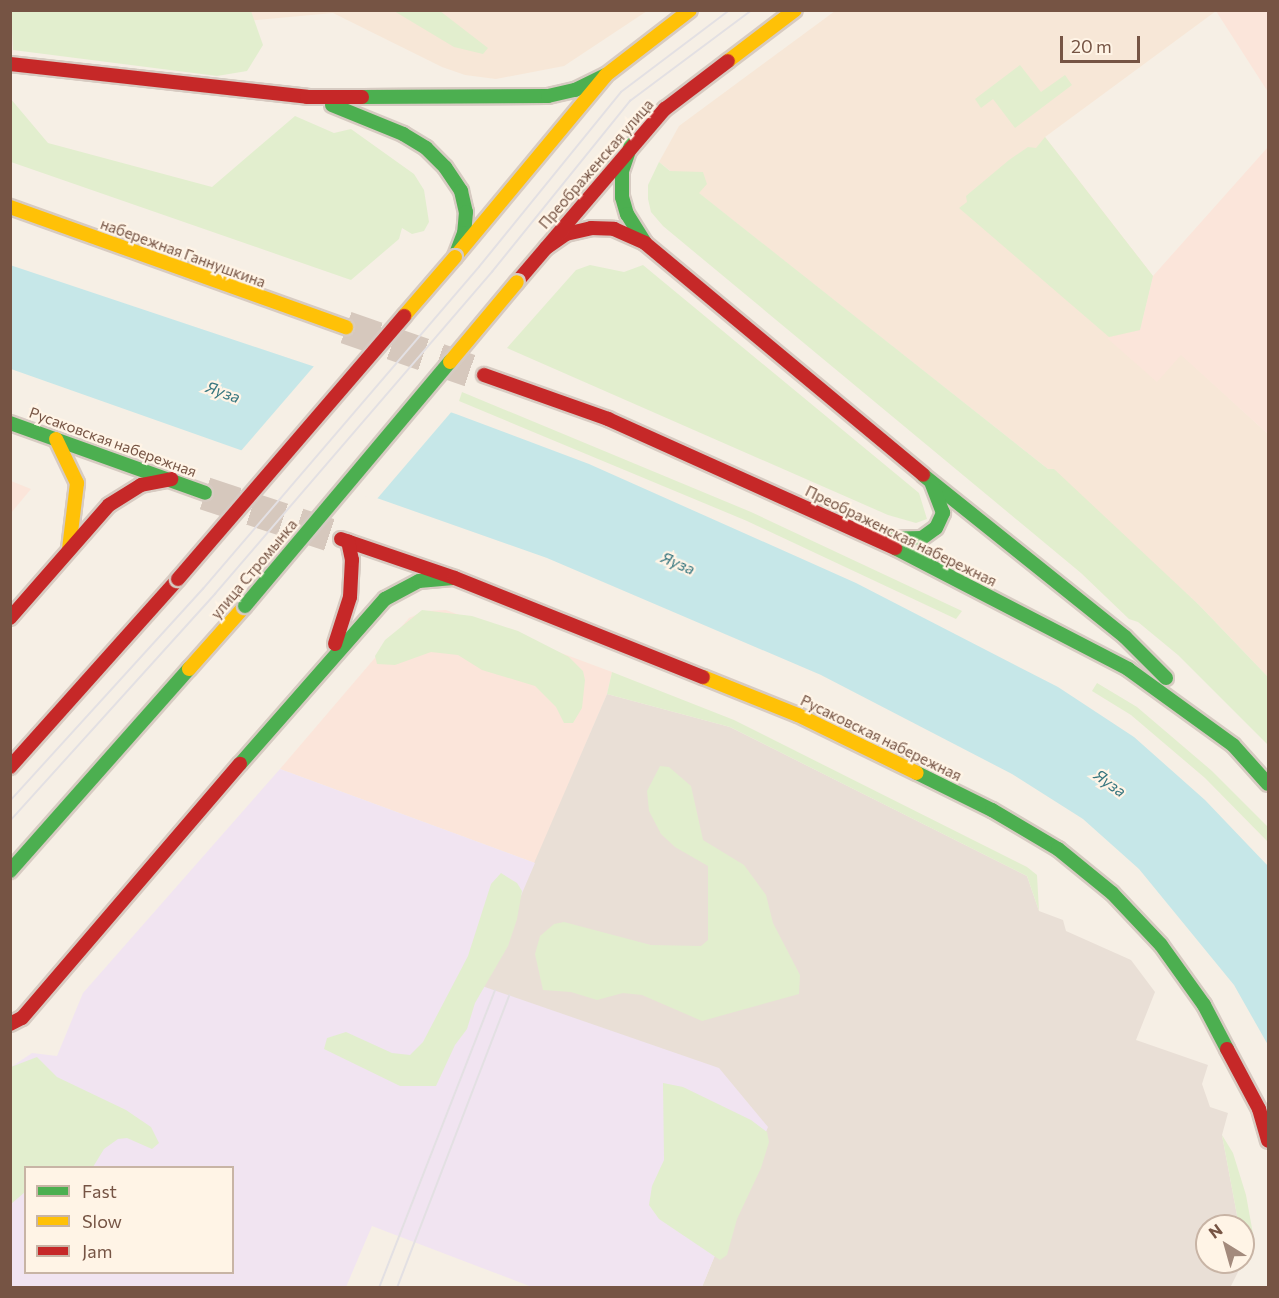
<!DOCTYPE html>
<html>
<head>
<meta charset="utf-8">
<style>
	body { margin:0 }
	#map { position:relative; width:1279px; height:1298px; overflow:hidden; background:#f6efe5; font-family:Commissioner,sans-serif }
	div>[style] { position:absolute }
	.residential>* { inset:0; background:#f7e7d7 }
	.commercial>* { inset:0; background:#fbe5da }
	.industrial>* { inset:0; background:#e9dfd6 }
	.education>* { inset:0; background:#f1e4f1 }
	.green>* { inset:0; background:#e2eece }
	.water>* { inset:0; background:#c6e7e8 }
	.pier>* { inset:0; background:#f6efe5 }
	.secondary-tunnel>* { height:33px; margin-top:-16.5px; transform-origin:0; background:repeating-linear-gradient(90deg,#d6c8bd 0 33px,transparent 0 49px) }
	.roads { filter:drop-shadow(2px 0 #d7cbc2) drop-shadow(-2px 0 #d7cbc2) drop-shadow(0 2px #d7cbc2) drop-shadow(0 -2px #d7cbc2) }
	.fast>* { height:14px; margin:-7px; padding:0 7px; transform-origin:7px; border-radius:7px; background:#4caf50 }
	.slow>* { height:14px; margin:-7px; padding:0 7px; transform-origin:7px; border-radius:7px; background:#ffc107 }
	.jam>* { height:14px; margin:-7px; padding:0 7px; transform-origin:7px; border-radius:7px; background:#c62828 }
	.tram>* { height:1.5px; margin:-0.75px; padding:0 0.75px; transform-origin:0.75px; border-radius:0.75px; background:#e3e0e3 }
	.bridges { filter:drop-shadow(2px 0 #d6cac2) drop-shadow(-2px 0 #d6cac2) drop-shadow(0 2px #d6cac2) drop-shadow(0 -2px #d6cac2) }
	.fast-bridge>* { height:14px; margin:-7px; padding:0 7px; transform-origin:7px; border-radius:7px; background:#4caf50 }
	.slow-bridge>* { height:14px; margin:-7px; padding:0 7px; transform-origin:7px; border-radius:7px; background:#ffc107 }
	.jam-bridge>* { height:14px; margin:-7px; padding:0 7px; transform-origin:7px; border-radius:7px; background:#c62828 }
	span { translate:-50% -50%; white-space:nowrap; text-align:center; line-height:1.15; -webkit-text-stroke:4.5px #fff4e6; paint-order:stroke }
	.street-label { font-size:15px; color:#765444 }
	.water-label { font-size:16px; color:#36757e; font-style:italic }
	.frame { position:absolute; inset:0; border:12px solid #765444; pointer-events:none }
	.legend { position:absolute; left:24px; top:1166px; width:210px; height:108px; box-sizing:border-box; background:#fff4e6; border:2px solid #c8b4a5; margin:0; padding:8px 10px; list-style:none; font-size:18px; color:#765444 }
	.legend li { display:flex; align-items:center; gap:12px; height:30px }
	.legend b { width:30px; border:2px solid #c8b4a5 }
	.north { position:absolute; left:1195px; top:1214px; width:60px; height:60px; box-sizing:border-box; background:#fff4e6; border:2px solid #c8b4a5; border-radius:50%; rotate:323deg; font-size:16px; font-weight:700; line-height:24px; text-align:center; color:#765444 }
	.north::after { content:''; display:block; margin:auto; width:21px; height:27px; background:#a38a7c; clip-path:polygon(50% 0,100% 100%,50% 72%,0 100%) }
	.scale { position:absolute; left:1060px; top:36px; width:80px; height:27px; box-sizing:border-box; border:3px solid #765444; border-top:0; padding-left:8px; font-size:18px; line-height:21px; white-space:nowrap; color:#765444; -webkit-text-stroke:4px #fff4e6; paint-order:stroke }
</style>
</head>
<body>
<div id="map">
	<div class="residential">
		<div style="clip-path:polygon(233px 11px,647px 11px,564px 66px,496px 79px,465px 75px,442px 67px,333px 13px,246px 21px)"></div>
		<div style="clip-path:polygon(835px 11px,1216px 11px,1045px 137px,1153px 276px,1140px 330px,1181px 354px,1268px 434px,1268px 677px,1199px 605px,1067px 484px,659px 162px,679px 126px)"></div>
	</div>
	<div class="commercial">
		<div style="clip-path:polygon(1216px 11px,1268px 11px,1268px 92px)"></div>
		<div style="clip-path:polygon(1268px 147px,1268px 434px,1181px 355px,1157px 382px,1107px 338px,1140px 330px,1153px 276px)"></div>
		<div style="clip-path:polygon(11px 481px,31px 489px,11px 513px,10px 481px)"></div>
		<div style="clip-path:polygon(446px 610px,612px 672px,607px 694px,535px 863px,280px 769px,409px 618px,425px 611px)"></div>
	</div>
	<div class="industrial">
		<div style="clip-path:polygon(607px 694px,730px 727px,1027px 876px,1039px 911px,1063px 920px,1066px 931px,1131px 960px,1155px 992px,1136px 1040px,1208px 1065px,1202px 1084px,1210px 1107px,1228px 1113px,1222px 1135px,1239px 1226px,1207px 1226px,1207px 1262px,1243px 1262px,1230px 1288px,702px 1287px,767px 1127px,481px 986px)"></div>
	</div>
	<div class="education">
		<div style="clip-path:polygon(evenodd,280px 769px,535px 863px,482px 986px,719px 1068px,768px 1127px,702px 1287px,532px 1287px,372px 1226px,346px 1287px,11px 1288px,11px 1067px,32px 1053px,57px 1056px,83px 993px,280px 769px,26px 1168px,232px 1168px,232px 1272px,26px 1272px,26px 1168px)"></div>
	</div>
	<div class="green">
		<div style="clip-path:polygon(11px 10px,251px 11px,263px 45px,247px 71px,217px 76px,13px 50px)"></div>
		<div style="clip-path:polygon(394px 11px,440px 11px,488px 48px,483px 54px,454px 47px)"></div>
		<div style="clip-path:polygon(1020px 65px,1041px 92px,1065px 75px,1072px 85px,1015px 128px,993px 99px,981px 108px,975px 99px)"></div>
		<div style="clip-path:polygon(10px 98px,48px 143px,212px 187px,295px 116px,334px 133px,351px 129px,414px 174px,424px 190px,429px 222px,424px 231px,412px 234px,402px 228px,399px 239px,351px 280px,11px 162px)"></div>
		<div style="clip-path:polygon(1045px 137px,1153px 276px,1140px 330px,1109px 337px,959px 208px,967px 202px,966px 196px,1009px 160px,1028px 147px,1036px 148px)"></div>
		<div style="clip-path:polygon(659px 162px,670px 171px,703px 172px,707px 184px,699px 193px,1048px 469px,1054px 469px,1199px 605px,1268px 677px,1268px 745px,1178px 655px,1138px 622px,1129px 619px,1081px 573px,663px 226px,651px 212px,648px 199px,648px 185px)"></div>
		<div style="clip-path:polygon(590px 265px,624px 272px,643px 265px,919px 493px,927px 519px,916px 523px,888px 515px,507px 348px,576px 270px)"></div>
		<div style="clip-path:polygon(462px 392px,751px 512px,962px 611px,956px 619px,747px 521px,459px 401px)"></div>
		<div style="clip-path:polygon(422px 610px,472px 616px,518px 631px,569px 657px,583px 671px,585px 680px,582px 708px,573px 723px,564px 723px,556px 707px,535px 686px,482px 670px,458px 655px,431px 652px,395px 665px,377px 664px,375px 656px,385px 640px)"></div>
		<div style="clip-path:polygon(612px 672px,734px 720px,1027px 867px,1037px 875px,1039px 911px,1027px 876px,730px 727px,607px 694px)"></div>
		<div style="clip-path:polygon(1097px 683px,1137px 707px,1212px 771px,1268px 827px,1268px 842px,1205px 778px,1131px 715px,1092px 691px)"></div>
		<div style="clip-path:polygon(660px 766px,669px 767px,691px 786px,703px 840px,744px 865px,766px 895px,773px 923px,800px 975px,799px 994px,702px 1021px,642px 995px,623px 993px,597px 1000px,571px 992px,543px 990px,535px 954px,540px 936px,554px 924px,564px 922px,651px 945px,701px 946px,708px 940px,708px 866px,675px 847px,661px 834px,649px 811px,647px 791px)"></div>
		<div style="clip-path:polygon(501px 873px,517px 883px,522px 891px,517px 919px,508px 946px,475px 1003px,467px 1029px,455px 1045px,436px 1086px,400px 1086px,324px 1049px,327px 1038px,346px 1032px,392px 1053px,410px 1055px,423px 1042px,468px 956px,491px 884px)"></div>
		<div style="clip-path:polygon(37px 1057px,57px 1077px,126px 1110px,151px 1127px,159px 1143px,152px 1149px,127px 1138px,118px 1139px,104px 1149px,93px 1167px,26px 1168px,25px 1192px,11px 1204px,11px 1067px)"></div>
		<div style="clip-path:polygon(663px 1083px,683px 1087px,751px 1120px,767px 1132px,769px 1142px,761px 1168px,737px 1219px,727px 1255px,720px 1260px,659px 1219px,649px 1205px,652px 1186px,664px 1160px)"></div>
		<div style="clip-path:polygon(1222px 1135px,1233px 1153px,1246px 1195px,1253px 1234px,1252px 1255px,1242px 1266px,1243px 1226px,1239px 1226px)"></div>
	</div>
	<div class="water">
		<div style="clip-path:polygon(10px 265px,456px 414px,589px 464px,856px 583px,1058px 687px,1134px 737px,1205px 800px,1268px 866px,1268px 1045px,1234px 985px,1139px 869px,1083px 819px,1012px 774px,821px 675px,547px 558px,11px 369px)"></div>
	</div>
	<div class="pier">
		<div style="clip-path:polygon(315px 365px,453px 410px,376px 500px,240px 452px)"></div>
	</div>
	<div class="secondary-tunnel">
		<div style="left:346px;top:327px;width:146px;rotate:19.2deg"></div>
		<div style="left:205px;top:493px;width:139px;rotate:18.4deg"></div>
	</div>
	<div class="roads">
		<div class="fast">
			<div style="left:362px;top:97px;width:186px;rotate:-0.3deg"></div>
			<div style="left:548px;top:96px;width:28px;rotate:-13deg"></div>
			<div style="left:575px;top:90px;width:34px;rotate:-26deg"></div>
			<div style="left:332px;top:105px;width:77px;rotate:22.2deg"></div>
			<div style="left:403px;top:134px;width:27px;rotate:31deg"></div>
			<div style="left:426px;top:148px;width:27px;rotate:45deg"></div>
			<div style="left:445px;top:167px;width:29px;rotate:56deg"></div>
			<div style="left:461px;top:191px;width:22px;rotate:77deg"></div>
			<div style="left:466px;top:212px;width:21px;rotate:95deg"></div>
			<div style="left:464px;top:233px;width:26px;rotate:111deg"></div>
			<div style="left:631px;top:145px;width:28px;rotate:109deg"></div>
			<div style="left:622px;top:171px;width:26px;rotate:90deg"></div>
			<div style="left:622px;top:197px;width:18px;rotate:74deg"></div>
			<div style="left:627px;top:214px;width:34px;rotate:58deg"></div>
			<div style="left:10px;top:423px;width:207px;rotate:19.7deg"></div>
			<div style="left:923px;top:475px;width:259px;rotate:38.7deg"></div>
			<div style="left:1125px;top:637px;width:58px;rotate:45deg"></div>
			<div style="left:880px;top:539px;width:42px;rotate:-1.4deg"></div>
			<div style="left:922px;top:538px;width:17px;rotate:-36deg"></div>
			<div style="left:936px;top:528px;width:17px;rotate:-65deg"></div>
			<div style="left:943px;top:513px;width:33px;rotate:-111deg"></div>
			<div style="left:895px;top:548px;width:263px;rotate:27.4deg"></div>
			<div style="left:1128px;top:669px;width:130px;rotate:35.9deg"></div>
			<div style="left:1233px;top:745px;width:52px;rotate:48.1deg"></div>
			<div style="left:240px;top:764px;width:220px;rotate:-48.7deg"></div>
			<div style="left:385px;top:599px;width:38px;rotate:-28deg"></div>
			<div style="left:419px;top:581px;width:34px;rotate:-5deg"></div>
			<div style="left:917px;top:773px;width:84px;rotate:26.3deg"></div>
			<div style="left:992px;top:810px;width:77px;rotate:30.6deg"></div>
			<div style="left:1058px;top:849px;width:70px;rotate:39.2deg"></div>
			<div style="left:1112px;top:893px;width:71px;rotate:46.7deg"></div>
			<div style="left:1161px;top:945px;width:74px;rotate:54.4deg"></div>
			<div style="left:1204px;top:1005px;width:50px;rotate:62.4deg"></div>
			<div style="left:10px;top:871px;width:270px;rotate:-48.5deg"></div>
		</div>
		<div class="slow">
			<div style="left:728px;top:61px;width:84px;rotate:-37.3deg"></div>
			<div style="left:10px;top:207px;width:357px;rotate:19.7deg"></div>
			<div style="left:455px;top:257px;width:236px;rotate:-50.3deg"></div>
			<div style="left:606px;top:75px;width:106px;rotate:-37.7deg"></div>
			<div style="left:56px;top:439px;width:49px;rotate:64.5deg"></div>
			<div style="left:77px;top:483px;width:66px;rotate:96.9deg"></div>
			<div style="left:189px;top:669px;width:84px;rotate:-48.4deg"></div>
			<div style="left:703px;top:677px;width:102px;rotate:21.8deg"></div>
			<div style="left:798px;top:715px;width:132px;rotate:26deg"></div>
		</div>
		<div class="jam">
			<div style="left:10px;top:64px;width:299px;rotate:6.3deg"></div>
			<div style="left:307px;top:97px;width:55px"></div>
			<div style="left:546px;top:248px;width:24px;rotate:-35deg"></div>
			<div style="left:566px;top:234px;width:26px;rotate:-13deg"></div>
			<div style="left:591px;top:228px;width:23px;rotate:2deg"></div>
			<div style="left:614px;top:229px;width:34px;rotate:24deg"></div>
			<div style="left:645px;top:243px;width:362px;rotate:39.8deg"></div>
			<div style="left:517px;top:282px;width:228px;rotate:-49.5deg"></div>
			<div style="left:665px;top:109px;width:79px;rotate:-37.3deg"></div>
			<div style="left:484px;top:375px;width:132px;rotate:19.5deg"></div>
			<div style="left:608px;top:419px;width:315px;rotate:24.2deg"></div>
			<div style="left:341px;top:539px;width:120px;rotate:18.9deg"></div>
			<div style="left:455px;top:578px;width:267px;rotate:21.8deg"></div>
			<div style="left:10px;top:618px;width:150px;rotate:-48.8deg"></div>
			<div style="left:109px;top:505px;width:38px;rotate:-32deg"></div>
			<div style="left:141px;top:485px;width:31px;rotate:-11deg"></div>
			<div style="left:335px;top:644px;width:49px;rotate:-72.3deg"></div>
			<div style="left:350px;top:597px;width:37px;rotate:-87deg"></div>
			<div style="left:352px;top:560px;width:19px;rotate:-102deg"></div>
			<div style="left:10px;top:767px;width:252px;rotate:-48.2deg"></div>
			<div style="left:10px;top:1024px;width:13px;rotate:-27deg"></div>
			<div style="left:22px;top:1018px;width:335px;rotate:-49.4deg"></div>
			<div style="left:1227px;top:1049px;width:68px;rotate:61.9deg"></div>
			<div style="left:1259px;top:1109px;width:33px;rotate:74deg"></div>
		</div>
	</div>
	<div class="tram">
		<div style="left:10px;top:801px;width:287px;rotate:-47.7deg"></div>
		<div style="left:203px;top:589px;width:424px;rotate:-49.4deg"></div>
		<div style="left:479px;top:267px;width:225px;rotate:-50.9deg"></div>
		<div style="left:621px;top:92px;width:136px;rotate:-37deg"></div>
		<div style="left:10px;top:821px;width:306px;rotate:-47.9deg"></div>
		<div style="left:215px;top:594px;width:425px;rotate:-49.3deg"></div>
		<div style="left:492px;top:272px;width:220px;rotate:-51.1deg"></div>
		<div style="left:630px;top:101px;width:152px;rotate:-36.7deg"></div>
		<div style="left:379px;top:1288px;width:319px;rotate:-68.7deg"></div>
		<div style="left:397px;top:1288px;width:313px;rotate:-69deg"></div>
	</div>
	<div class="bridges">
		<div class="fast-bridge">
			<div style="left:245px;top:606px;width:319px;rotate:-50deg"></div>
		</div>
		<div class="slow-bridge">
			<div style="left:404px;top:316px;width:78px;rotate:-49.2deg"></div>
			<div style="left:450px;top:362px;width:104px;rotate:-50.1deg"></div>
		</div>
		<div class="jam-bridge">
			<div style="left:178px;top:579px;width:347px;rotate:-49.3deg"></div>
		</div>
	</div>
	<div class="street-label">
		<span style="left:596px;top:164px;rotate:-49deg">Преображенская улица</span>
		<span style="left:183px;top:253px;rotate:20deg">набережная Ганнушкина</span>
		<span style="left:113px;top:442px;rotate:20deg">Русаковская набережная</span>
		<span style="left:901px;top:536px;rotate:26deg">Преображенская набережная</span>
		<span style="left:254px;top:569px;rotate:-50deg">улица Стромынка</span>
		<span style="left:881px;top:738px;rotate:26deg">Русаковская набережная</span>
	</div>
	<div class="water-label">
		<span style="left:223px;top:392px;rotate:20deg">Яуза</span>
		<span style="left:678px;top:563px;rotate:23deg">Яуза</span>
		<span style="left:1110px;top:783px;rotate:36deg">Яуза</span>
	</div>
	<div class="frame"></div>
	<ul class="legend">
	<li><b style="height:8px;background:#4caf50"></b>Fast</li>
	<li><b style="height:8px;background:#ffc107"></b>Slow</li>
	<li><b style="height:8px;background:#c62828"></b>Jam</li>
	</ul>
	<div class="north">N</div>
	<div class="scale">20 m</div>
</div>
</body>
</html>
